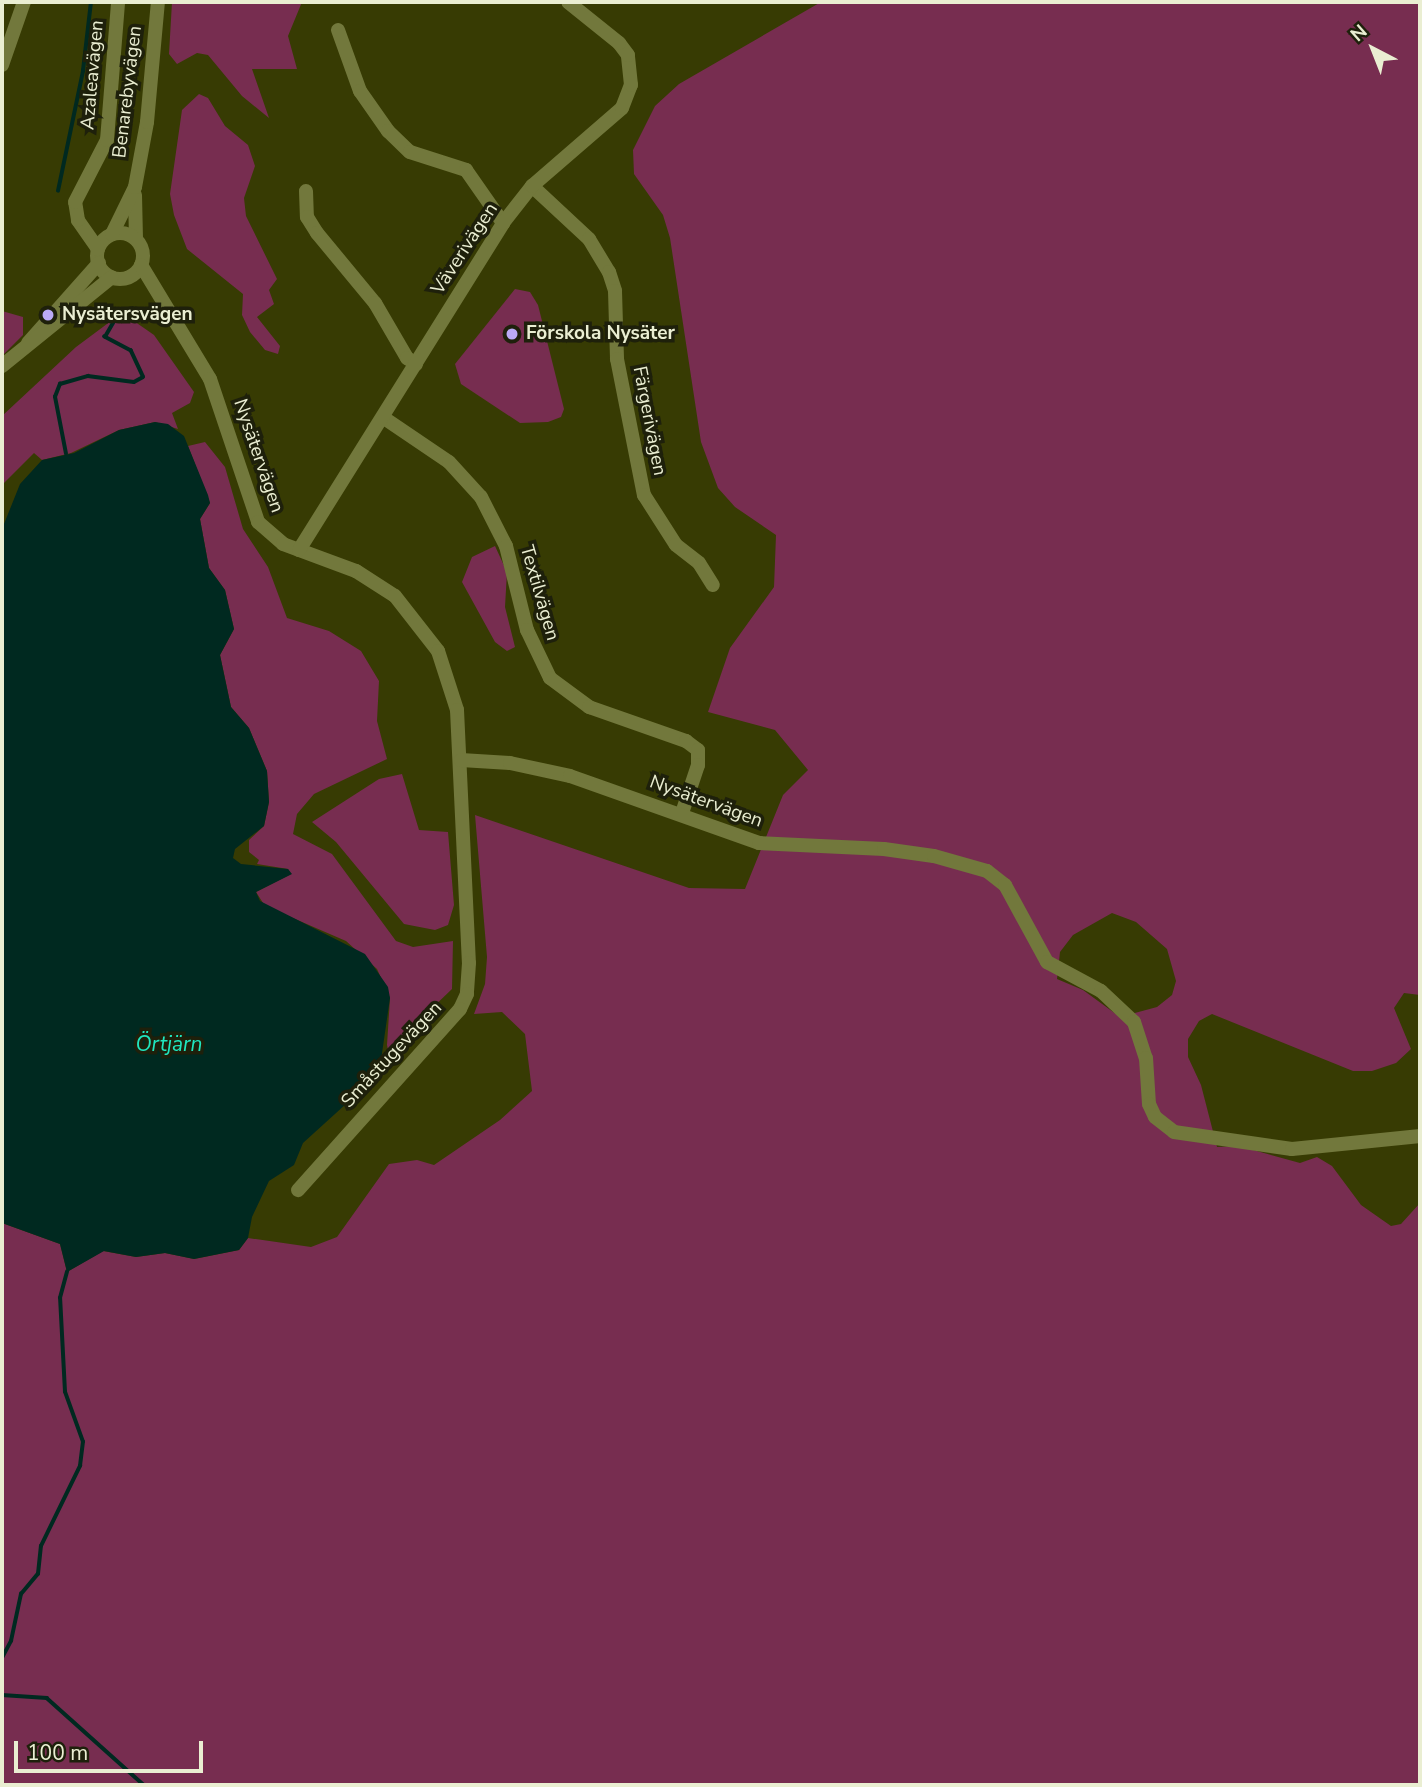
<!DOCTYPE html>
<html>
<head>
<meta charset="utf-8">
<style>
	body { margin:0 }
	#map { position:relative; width:1422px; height:1787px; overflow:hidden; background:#373b03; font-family:"Nunito Sans",sans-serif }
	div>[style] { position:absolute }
	.green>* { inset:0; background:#772d50 }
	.water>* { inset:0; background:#002920 }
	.stream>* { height:3.5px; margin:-1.75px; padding:0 1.75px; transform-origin:1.75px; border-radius:1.75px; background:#002920 }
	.minor>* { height:14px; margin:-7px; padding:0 7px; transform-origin:7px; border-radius:7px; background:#72783c }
	.minor>.ring { margin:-7px; padding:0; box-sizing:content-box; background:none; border:14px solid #72783c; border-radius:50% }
	.dots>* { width:19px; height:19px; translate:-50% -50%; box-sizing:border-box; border:4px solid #1e200b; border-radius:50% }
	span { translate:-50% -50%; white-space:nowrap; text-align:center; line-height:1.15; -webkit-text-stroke:7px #1e200b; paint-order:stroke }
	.street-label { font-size:19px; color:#eaeed2 }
	.poi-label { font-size:19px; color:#eaeed2; font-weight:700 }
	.left { translate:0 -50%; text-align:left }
	.water-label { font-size:21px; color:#1fe7c0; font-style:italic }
	.frame { position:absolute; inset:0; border:4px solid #eaeed2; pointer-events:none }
	.north { position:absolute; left:1338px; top:14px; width:70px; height:70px; -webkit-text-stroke:5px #1e200b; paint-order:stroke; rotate:318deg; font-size:19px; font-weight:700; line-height:28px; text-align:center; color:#eaeed2 }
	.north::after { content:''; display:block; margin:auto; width:24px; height:32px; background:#eaeed2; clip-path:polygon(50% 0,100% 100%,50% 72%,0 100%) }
	.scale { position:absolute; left:14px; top:1741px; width:189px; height:32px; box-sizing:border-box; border:4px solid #eaeed2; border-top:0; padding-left:9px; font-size:21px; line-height:24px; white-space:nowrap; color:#eaeed2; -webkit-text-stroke:5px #1e200b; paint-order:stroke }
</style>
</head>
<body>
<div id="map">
	<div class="green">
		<div style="clip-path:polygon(172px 2px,302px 2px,288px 36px,297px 69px,252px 69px,269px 118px,242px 96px,208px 55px,197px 53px,177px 64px,169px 54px)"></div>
		<div style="clip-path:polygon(evenodd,821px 2px,1420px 2px,1420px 995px,1404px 993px,1394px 1008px,1411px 1049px,1396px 1063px,1372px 1071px,1353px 1071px,1212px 1014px,1199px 1021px,1188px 1039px,1188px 1057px,1201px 1085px,1217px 1147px,1239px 1146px,1300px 1163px,1317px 1157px,1332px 1166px,1361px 1205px,1391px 1226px,1401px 1224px,1420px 1203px,1420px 1785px,2px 1785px,2px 1223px,60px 1244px,67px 1272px,103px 1251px,136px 1257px,165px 1253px,194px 1259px,239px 1250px,248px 1238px,311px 1247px,337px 1237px,389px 1164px,417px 1160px,434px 1165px,500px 1120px,532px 1091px,525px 1034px,502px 1012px,474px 1014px,485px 984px,487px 957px,475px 815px,689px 888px,745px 889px,783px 795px,808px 770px,775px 730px,708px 712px,730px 648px,774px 587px,776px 535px,735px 507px,718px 488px,701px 442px,670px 238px,663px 215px,634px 174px,633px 150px,655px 106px,679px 84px,821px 2px,1112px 913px,1136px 922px,1167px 949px,1176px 981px,1172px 995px,1157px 1007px,1120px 1017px,1083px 990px,1057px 979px,1060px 952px,1073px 935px,1112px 913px)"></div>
		<div style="clip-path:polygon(199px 94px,208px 98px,225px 126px,248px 145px,255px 166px,244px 198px,246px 216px,277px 279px,269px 290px,274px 304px,257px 317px,280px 346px,278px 354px,265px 350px,250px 332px,242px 315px,243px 294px,187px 249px,174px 215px,170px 194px,182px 110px)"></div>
		<div style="clip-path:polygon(515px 289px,530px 292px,538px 305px,564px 409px,561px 417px,548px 422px,520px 423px,461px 384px,455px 364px)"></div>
		<div style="clip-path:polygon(2px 311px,23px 317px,23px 335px,2px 356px)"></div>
		<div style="clip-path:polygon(131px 319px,154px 335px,194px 392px,190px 403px,172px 413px,178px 429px,155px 422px,119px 430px,71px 453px,42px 460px,34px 453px,2px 485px,2px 416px,76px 347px,111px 321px)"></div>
		<div style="clip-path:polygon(205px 442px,225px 467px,243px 529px,268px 567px,287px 618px,329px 631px,361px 651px,379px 681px,377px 721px,387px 759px,314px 794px,297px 814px,293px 834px,332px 854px,396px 941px,413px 947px,453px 941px,452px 989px,427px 1013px,391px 1065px,387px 1045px,390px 998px,377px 969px,346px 941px,265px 906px,256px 892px,291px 874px,288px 869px,257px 864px,259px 860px,249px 852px,249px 840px,264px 826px,269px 802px,267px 771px,249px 728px,231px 707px,220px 655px,234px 629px,225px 590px,209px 568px,200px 519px,210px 503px,188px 446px)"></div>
		<div style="clip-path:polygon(495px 546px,507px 572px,505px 607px,515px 647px,507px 651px,495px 642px,462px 582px,472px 557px)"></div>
		<div style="clip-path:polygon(402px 774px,419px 830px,448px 832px,454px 905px,448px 925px,435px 930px,404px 924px,336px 842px,312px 822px,379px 779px)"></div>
	</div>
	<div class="water">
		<div style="clip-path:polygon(155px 422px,168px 424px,184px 436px,208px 495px,210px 503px,200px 519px,209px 568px,225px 590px,234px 629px,220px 655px,231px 707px,249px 728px,267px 771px,269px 802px,264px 826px,235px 849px,233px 858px,241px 864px,288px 869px,292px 874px,256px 892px,260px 901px,365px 954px,388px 987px,390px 998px,379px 1074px,303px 1143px,294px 1165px,269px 1181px,252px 1217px,248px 1238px,239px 1250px,194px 1259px,165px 1253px,136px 1257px,104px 1251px,67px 1272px,60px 1244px,2px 1223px,2px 529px,20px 484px,42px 460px,74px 453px,119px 430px)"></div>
	</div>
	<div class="stream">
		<div style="left:58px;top:191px;width:123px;rotate:-78.2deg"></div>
		<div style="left:83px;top:71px;width:69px;rotate:-83.4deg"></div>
		<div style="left:66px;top:454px;width:58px;rotate:-100.9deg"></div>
		<div style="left:55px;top:397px;width:14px;rotate:-69deg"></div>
		<div style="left:60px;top:384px;width:29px;rotate:-16deg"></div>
		<div style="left:88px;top:376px;width:46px;rotate:7.4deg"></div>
		<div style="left:134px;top:382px;width:10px;rotate:-29deg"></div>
		<div style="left:143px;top:377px;width:29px;rotate:-115deg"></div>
		<div style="left:131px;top:351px;width:30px;rotate:-152deg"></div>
		<div style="left:105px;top:337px;width:28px;rotate:-60deg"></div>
		<div style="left:2px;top:1658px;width:19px;rotate:-62deg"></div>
		<div style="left:11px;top:1641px;width:48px;rotate:-78deg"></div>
		<div style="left:21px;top:1594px;width:26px;rotate:-50deg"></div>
		<div style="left:38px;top:1574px;width:28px;rotate:-84deg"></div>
		<div style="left:41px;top:1546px;width:89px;rotate:-64deg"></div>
		<div style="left:80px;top:1466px;width:24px;rotate:-83deg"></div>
		<div style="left:83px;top:1442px;width:53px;rotate:-109.8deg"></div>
		<div style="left:65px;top:1392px;width:94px;rotate:-93deg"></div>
		<div style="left:60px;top:1298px;width:27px;rotate:-75deg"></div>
		<div style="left:2px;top:1695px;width:45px;rotate:3.8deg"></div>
		<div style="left:47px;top:1698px;width:130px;rotate:41.9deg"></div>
	</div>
	<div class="minor">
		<div style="left:338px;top:30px;width:65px;rotate:70.2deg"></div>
		<div style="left:360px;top:91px;width:49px;rotate:55deg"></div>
		<div style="left:388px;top:131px;width:30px;rotate:44deg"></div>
		<div style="left:410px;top:152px;width:59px;rotate:17.8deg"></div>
		<div style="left:466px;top:170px;width:65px;rotate:55.1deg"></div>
		<div style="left:2px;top:65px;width:67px;rotate:-70.8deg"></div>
		<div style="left:532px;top:186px;width:78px;rotate:42.9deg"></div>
		<div style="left:589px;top:239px;width:39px;rotate:59deg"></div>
		<div style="left:609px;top:272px;width:20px;rotate:72deg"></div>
		<div style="left:615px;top:291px;width:68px;rotate:88.3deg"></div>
		<div style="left:617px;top:359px;width:139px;rotate:78.8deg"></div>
		<div style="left:644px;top:495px;width:59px;rotate:57.4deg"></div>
		<div style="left:676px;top:545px;width:29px;rotate:38deg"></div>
		<div style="left:699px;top:563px;width:26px;rotate:58deg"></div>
		<div style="left:306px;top:191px;width:26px;rotate:88deg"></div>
		<div style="left:307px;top:217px;width:19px;rotate:58deg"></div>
		<div style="left:317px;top:233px;width:91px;rotate:50.4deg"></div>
		<div style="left:375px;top:303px;width:64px;rotate:59.8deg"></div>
		<div style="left:407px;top:358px;width:11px;rotate:34deg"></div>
		<div style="left:135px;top:195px;width:44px;rotate:88.7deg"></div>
		<div class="ring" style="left:97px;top:233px;width:32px;height:32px"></div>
		<div style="left:112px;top:234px;width:52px;rotate:-63.9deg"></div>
		<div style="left:135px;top:187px;width:66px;rotate:-79.5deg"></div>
		<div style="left:147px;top:122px;width:121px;rotate:-84.8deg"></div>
		<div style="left:98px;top:249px;width:35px;rotate:-125deg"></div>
		<div style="left:78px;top:220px;width:18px;rotate:-99deg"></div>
		<div style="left:75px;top:202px;width:70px;rotate:-62.7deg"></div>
		<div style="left:107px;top:140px;width:138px;rotate:-85.4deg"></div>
		<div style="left:141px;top:265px;width:133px;rotate:58.8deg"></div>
		<div style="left:210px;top:379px;width:151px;rotate:71.4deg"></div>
		<div style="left:258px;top:522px;width:33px;rotate:41deg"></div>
		<div style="left:283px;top:544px;width:78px;rotate:20.3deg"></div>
		<div style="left:356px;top:571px;width:46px;rotate:32.7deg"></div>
		<div style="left:395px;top:596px;width:70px;rotate:52deg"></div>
		<div style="left:438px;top:651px;width:62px;rotate:72.1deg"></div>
		<div style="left:457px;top:710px;width:253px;rotate:87.3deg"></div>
		<div style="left:469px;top:963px;width:31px;rotate:94deg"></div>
		<div style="left:467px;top:994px;width:17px;rotate:115deg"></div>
		<div style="left:460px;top:1009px;width:243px;rotate:131.8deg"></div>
		<div style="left:28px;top:343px;width:107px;rotate:-48.4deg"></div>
		<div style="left:2px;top:366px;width:141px;rotate:-39deg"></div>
		<div style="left:384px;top:418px;width:78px;rotate:34.1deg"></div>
		<div style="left:449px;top:462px;width:47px;rotate:47.6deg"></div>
		<div style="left:481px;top:497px;width:55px;rotate:63deg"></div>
		<div style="left:506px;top:546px;width:87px;rotate:76deg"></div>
		<div style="left:527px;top:630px;width:53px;rotate:64.4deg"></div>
		<div style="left:550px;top:678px;width:49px;rotate:36.6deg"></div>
		<div style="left:589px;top:707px;width:103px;rotate:19.3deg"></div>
		<div style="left:686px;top:741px;width:15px;rotate:37deg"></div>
		<div style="left:698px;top:750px;width:15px;rotate:90deg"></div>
		<div style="left:698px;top:765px;width:51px;rotate:108.4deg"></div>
		<div style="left:299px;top:550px;width:385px;rotate:-58deg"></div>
		<div style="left:503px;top:223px;width:47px;rotate:-51.9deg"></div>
		<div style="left:532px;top:186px;width:119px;rotate:-40.9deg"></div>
		<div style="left:622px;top:108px;width:25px;rotate:-69deg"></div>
		<div style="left:631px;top:85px;width:30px;rotate:-96deg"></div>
		<div style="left:628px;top:55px;width:15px;rotate:-127deg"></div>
		<div style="left:619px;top:43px;width:65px;rotate:-141.2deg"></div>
		<div style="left:461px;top:760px;width:49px;rotate:3.5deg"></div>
		<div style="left:510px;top:763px;width:61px;rotate:12.2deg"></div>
		<div style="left:570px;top:776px;width:201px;rotate:19.5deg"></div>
		<div style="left:759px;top:843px;width:125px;rotate:2.7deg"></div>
		<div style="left:884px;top:849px;width:50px;rotate:8deg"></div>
		<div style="left:934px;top:856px;width:55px;rotate:15.8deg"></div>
		<div style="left:987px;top:871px;width:23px;rotate:38deg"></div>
		<div style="left:1005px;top:885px;width:88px;rotate:61.4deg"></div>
		<div style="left:1047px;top:962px;width:61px;rotate:28.2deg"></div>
		<div style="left:1101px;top:991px;width:45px;rotate:43.2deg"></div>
		<div style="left:1134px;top:1022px;width:38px;rotate:72deg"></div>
		<div style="left:1146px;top:1058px;width:46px;rotate:86.3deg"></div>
		<div style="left:1149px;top:1104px;width:14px;rotate:65deg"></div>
		<div style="left:1155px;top:1117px;width:24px;rotate:38deg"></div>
		<div style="left:1174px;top:1132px;width:119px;rotate:8.2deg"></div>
		<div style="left:1292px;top:1149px;width:129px;rotate:-5.8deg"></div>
	</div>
	<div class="dots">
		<div style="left:48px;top:315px;background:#bbaaf6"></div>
		<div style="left:512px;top:334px;background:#bbaaf6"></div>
	</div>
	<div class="street-label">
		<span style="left:93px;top:75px;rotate:-85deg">Azaleavägen</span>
		<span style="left:128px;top:92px;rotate:-83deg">Benarebyvägen</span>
		<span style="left:465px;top:249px;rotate:-57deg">Väverivägen</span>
		<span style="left:649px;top:421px;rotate:79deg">Färgerivägen</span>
		<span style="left:258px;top:456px;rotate:71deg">Nysätervägen</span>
		<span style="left:539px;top:593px;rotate:74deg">Textilvägen</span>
		<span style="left:706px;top:802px;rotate:20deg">Nysätervägen</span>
		<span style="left:392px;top:1055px;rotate:-47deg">Småstugevägen</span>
	</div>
	<div class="poi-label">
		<span class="left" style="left:62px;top:315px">Nysätersvägen</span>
		<span class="left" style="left:526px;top:334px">Förskola Nysäter</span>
	</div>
	<div class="water-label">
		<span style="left:169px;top:1044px">Örtjärn</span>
	</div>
	<div class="frame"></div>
	<div class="north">N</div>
	<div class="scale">100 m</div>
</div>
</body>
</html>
